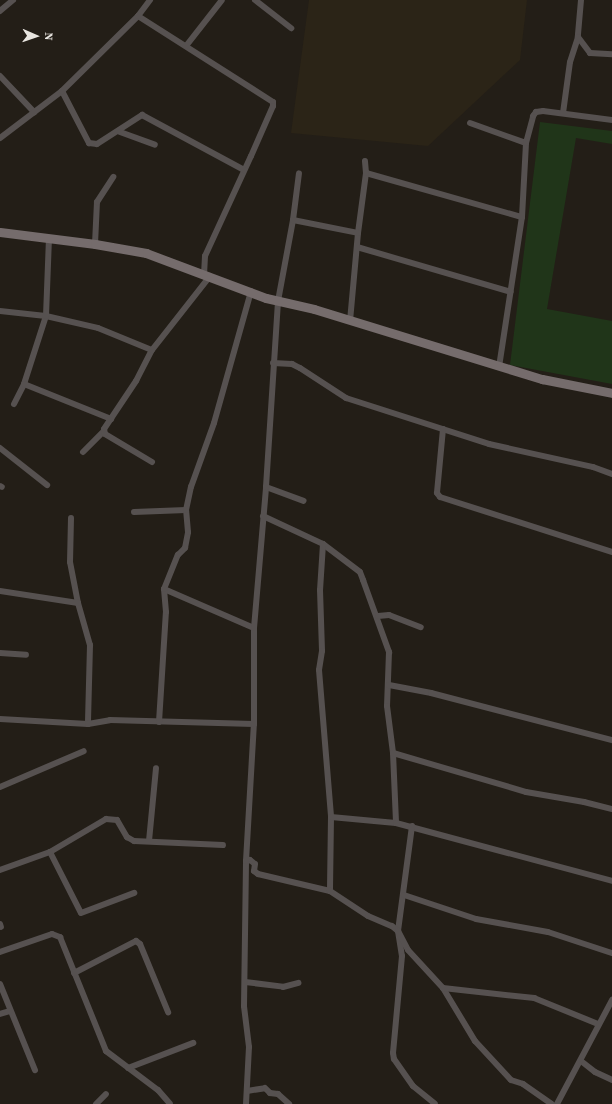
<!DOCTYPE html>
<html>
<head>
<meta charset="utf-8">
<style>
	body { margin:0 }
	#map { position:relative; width:612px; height:1104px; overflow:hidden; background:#231e17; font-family:"Source Serif 4",serif }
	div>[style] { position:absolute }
	.built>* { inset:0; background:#2b2417 }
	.green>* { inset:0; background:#203519 }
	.street>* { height:6px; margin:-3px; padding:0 3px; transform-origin:3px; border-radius:3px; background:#565150 }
	.secondary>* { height:9px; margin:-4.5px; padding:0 4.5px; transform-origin:4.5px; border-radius:4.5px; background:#756c6c }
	span { translate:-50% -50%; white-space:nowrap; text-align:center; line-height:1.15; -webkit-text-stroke:3.5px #231e17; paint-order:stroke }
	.north { position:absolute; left:16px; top:16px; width:40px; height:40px; -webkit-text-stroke:3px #231e17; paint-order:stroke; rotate:92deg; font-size:11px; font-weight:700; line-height:16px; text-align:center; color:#e8e5e0 }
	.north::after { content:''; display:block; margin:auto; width:14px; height:18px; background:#e8e5e0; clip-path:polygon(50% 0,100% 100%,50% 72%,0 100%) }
</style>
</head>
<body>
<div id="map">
	<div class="built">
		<div style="clip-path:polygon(309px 0,527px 0,520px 60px,428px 146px,291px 133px)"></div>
	</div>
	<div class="green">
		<div style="clip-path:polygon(540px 122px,612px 131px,612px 144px,576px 138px,547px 309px,612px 321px,612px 384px,510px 365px)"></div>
	</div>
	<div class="street">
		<div style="left:255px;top:0;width:46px;rotate:37.9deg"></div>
		<div style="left:581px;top:0;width:37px;rotate:95deg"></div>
		<div style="left:578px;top:37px;width:20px;rotate:53deg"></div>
		<div style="left:590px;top:53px;width:22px;rotate:3deg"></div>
		<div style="left:0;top:11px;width:17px;rotate:-40deg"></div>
		<div style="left:138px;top:16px;width:160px;rotate:32.5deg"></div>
		<div style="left:273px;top:102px;width:4px;rotate:90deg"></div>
		<div style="left:273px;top:106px;width:55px;rotate:113.7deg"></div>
		<div style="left:251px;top:156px;width:110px;rotate:114.7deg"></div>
		<div style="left:205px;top:256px;width:18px;rotate:93deg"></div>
		<div style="left:186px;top:46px;width:58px;rotate:-52deg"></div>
		<div style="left:0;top:76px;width:50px;rotate:46.6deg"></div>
		<div style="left:62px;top:91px;width:59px;rotate:62.6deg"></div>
		<div style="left:89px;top:143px;width:8px;rotate:7deg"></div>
		<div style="left:97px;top:144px;width:54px;rotate:-32.8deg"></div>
		<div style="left:142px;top:115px;width:116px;rotate:28.3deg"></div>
		<div style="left:563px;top:113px;width:51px;rotate:-82.2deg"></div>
		<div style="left:570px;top:62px;width:26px;rotate:-72deg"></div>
		<div style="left:470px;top:123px;width:59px;rotate:19.7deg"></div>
		<div style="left:120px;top:132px;width:37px;rotate:20deg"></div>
		<div style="left:0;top:138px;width:78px;rotate:-37.2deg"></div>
		<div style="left:62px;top:91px;width:107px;rotate:-44.6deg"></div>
		<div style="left:138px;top:16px;width:20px;rotate:-53deg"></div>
		<div style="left:366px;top:173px;width:162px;rotate:15.8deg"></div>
		<div style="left:293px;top:220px;width:47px;rotate:-82.7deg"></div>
		<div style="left:95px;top:244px;width:42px;rotate:-87.3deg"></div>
		<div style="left:97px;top:202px;width:30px;rotate:-57deg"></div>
		<div style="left:357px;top:247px;width:160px;rotate:16.3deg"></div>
		<div style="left:0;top:311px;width:46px;rotate:6.2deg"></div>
		<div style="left:46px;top:316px;width:53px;rotate:13deg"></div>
		<div style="left:98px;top:328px;width:58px;rotate:22.2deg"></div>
		<div style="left:350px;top:321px;width:88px;rotate:-84.8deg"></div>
		<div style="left:358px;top:233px;width:61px;rotate:-82.4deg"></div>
		<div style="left:366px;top:173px;width:12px;rotate:-95deg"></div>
		<div style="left:273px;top:363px;width:19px;rotate:3deg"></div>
		<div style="left:292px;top:364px;width:9px;rotate:27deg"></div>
		<div style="left:300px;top:368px;width:55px;rotate:33.1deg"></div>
		<div style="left:346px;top:398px;width:150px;rotate:17.8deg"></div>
		<div style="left:489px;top:444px;width:107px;rotate:12.5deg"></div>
		<div style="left:593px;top:467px;width:20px;rotate:20deg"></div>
		<div style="left:499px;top:367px;width:152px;rotate:-81.3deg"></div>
		<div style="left:522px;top:217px;width:74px;rotate:-86.9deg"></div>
		<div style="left:526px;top:143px;width:28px;rotate:-75deg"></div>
		<div style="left:533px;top:116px;width:5px;rotate:-53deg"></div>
		<div style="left:536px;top:112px;width:7px;rotate:-8deg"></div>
		<div style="left:543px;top:111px;width:70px;rotate:7.4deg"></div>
		<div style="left:24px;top:384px;width:71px;rotate:-72.1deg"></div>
		<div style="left:46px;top:316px;width:78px;rotate:-87.8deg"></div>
		<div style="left:14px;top:404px;width:22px;rotate:-63deg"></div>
		<div style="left:24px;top:384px;width:94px;rotate:21.9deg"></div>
		<div style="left:443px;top:429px;width:64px;rotate:95.4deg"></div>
		<div style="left:437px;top:493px;width:5px;rotate:53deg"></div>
		<div style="left:440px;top:497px;width:181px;rotate:17.7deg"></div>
		<div style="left:0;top:448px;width:60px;rotate:38.2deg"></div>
		<div style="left:83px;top:452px;width:28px;rotate:-45deg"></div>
		<div style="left:152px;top:462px;width:55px;rotate:-149.2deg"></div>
		<div style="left:105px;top:434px;width:5px;rotate:-101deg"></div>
		<div style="left:104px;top:429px;width:58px;rotate:-56.3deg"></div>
		<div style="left:136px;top:381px;width:35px;rotate:-63deg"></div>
		<div style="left:152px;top:350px;width:94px;rotate:-51.9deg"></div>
		<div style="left:0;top:486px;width:2px;rotate:27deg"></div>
		<div style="left:266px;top:487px;width:40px;rotate:20.2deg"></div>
		<div style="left:134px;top:512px;width:52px;rotate:-2.2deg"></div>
		<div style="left:263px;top:516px;width:66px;rotate:25deg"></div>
		<div style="left:323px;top:544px;width:46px;rotate:37.1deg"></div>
		<div style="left:360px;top:572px;width:9px;rotate:69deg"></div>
		<div style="left:363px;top:580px;width:77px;rotate:70.1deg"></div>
		<div style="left:389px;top:652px;width:54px;rotate:92.1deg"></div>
		<div style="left:387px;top:706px;width:47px;rotate:82.7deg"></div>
		<div style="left:393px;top:753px;width:70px;rotate:87.5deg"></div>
		<div style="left:71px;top:518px;width:44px;rotate:91.3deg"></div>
		<div style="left:70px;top:562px;width:42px;rotate:79deg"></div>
		<div style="left:78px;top:603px;width:44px;rotate:74.1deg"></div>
		<div style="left:90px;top:645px;width:79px;rotate:91.5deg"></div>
		<div style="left:323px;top:544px;width:46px;rotate:93.7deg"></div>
		<div style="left:320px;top:590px;width:61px;rotate:88.1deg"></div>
		<div style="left:322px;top:651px;width:19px;rotate:99deg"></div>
		<div style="left:319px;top:670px;width:147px;rotate:85.3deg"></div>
		<div style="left:331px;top:817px;width:74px;rotate:90.8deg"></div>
		<div style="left:164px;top:589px;width:98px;rotate:23.4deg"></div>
		<div style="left:0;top:591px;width:79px;rotate:8.7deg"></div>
		<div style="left:378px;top:616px;width:11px;rotate:-5deg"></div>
		<div style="left:389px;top:615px;width:34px;rotate:21deg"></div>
		<div style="left:0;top:653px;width:26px;rotate:4deg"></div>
		<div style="left:389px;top:685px;width:43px;rotate:10.8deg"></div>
		<div style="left:431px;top:693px;width:187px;rotate:14.6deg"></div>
		<div style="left:0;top:719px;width:88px;rotate:3.3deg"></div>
		<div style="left:88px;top:724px;width:22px;rotate:-10deg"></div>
		<div style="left:110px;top:720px;width:144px;rotate:1.6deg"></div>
		<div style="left:159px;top:722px;width:110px;rotate:-86.4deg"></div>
		<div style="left:166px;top:612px;width:23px;rotate:-95deg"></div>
		<div style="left:164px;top:589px;width:37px;rotate:-68deg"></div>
		<div style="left:178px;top:555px;width:10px;rotate:-45deg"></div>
		<div style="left:185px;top:548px;width:16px;rotate:-79deg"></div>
		<div style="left:188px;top:532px;width:22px;rotate:-95deg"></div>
		<div style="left:186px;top:510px;width:24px;rotate:-78deg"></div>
		<div style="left:191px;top:487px;width:68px;rotate:-70.2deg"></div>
		<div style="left:214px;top:423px;width:137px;rotate:-74.3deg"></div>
		<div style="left:393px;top:753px;width:139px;rotate:16.3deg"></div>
		<div style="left:526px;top:792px;width:59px;rotate:9.8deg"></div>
		<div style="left:584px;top:802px;width:29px;rotate:14deg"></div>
		<div style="left:0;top:787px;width:91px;rotate:-23.2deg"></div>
		<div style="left:331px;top:817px;width:65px;rotate:5.3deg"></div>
		<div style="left:396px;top:823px;width:224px;rotate:15deg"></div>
		<div style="left:412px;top:826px;width:106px;rotate:97.6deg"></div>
		<div style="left:398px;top:931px;width:25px;rotate:81deg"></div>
		<div style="left:402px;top:956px;width:97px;rotate:95.3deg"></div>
		<div style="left:393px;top:1053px;width:6px;rotate:81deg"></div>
		<div style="left:394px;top:1059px;width:33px;rotate:55deg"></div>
		<div style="left:413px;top:1086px;width:28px;rotate:39deg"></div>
		<div style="left:149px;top:841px;width:73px;rotate:-84.5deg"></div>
		<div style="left:50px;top:852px;width:68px;rotate:63.1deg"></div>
		<div style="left:81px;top:913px;width:57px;rotate:-20.7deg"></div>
		<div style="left:246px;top:861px;width:4px;rotate:-14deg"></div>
		<div style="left:250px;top:860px;width:6px;rotate:39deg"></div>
		<div style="left:255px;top:864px;width:7px;rotate:98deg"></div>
		<div style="left:254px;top:871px;width:5px;rotate:37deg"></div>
		<div style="left:258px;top:874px;width:74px;rotate:13.3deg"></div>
		<div style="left:330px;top:891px;width:45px;rotate:33.3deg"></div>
		<div style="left:368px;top:916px;width:26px;rotate:23deg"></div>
		<div style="left:392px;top:926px;width:8px;rotate:40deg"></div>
		<div style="left:398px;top:931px;width:21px;rotate:62deg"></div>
		<div style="left:408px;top:950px;width:52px;rotate:47.4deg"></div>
		<div style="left:443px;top:988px;width:62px;rotate:58.9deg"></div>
		<div style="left:475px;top:1041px;width:53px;rotate:47.3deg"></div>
		<div style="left:511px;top:1080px;width:13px;rotate:18deg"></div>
		<div style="left:523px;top:1084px;width:35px;rotate:35deg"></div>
		<div style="left:0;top:870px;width:53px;rotate:-19.8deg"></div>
		<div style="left:50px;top:852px;width:65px;rotate:-30.5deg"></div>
		<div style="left:106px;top:819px;width:11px;rotate:5deg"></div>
		<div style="left:117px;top:820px;width:20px;rotate:60deg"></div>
		<div style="left:127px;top:837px;width:8px;rotate:30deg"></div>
		<div style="left:134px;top:841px;width:89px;rotate:2.6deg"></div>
		<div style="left:404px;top:895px;width:76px;rotate:18.4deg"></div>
		<div style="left:476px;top:919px;width:73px;rotate:10.2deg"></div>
		<div style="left:548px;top:932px;width:67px;rotate:18.2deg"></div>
		<div style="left:0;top:924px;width:3px;rotate:72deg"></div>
		<div style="left:0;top:952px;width:55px;rotate:-19.1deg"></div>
		<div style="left:52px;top:934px;width:9px;rotate:21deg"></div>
		<div style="left:60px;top:937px;width:123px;rotate:68deg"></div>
		<div style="left:106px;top:1051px;width:65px;rotate:36.9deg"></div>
		<div style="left:158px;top:1090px;width:18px;rotate:49deg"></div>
		<div style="left:74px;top:973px;width:70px;rotate:-27.3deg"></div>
		<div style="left:136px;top:941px;width:5px;rotate:37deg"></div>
		<div style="left:140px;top:944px;width:74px;rotate:67.6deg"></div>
		<div style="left:245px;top:982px;width:38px;rotate:7deg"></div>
		<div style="left:283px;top:987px;width:16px;rotate:-15deg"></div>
		<div style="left:0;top:984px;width:93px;rotate:67.9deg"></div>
		<div style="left:443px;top:988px;width:92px;rotate:6.3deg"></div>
		<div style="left:534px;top:998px;width:69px;rotate:22.1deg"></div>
		<div style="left:0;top:1014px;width:10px;rotate:-17deg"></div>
		<div style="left:581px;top:1061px;width:18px;rotate:38deg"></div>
		<div style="left:595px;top:1072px;width:19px;rotate:25deg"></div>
		<div style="left:128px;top:1068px;width:70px;rotate:-21deg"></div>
		<div style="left:247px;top:1091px;width:18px;rotate:-9deg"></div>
		<div style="left:265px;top:1088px;width:7px;rotate:45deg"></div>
		<div style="left:270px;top:1093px;width:8px;rotate:7deg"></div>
		<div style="left:278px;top:1094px;width:15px;rotate:42deg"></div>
		<div style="left:96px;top:1104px;width:14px;rotate:-45deg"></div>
		<div style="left:246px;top:1104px;width:57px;rotate:-87deg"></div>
		<div style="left:249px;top:1047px;width:41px;rotate:-97deg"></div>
		<div style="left:244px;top:1006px;width:145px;rotate:-89.2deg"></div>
		<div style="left:246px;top:861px;width:137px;rotate:-86.7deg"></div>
		<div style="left:254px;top:724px;width:96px;rotate:-90deg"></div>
		<div style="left:254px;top:628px;width:142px;rotate:-85.1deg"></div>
		<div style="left:266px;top:487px;width:186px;rotate:-86.3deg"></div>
		<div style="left:278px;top:301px;width:82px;rotate:-79.5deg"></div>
		<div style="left:293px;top:220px;width:66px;rotate:11.3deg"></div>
		<div style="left:557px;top:1104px;width:118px;rotate:-62.1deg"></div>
	</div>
	<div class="secondary">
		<div style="left:0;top:232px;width:96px;rotate:7.2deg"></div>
		<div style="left:95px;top:244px;width:52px;rotate:10deg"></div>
		<div style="left:146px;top:253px;width:128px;rotate:20.6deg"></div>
		<div style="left:266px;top:298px;width:49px;rotate:12.9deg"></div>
		<div style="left:314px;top:309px;width:239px;rotate:17.1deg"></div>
		<div style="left:542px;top:379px;width:71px;rotate:11.3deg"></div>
	</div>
	<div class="north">N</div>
</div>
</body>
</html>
